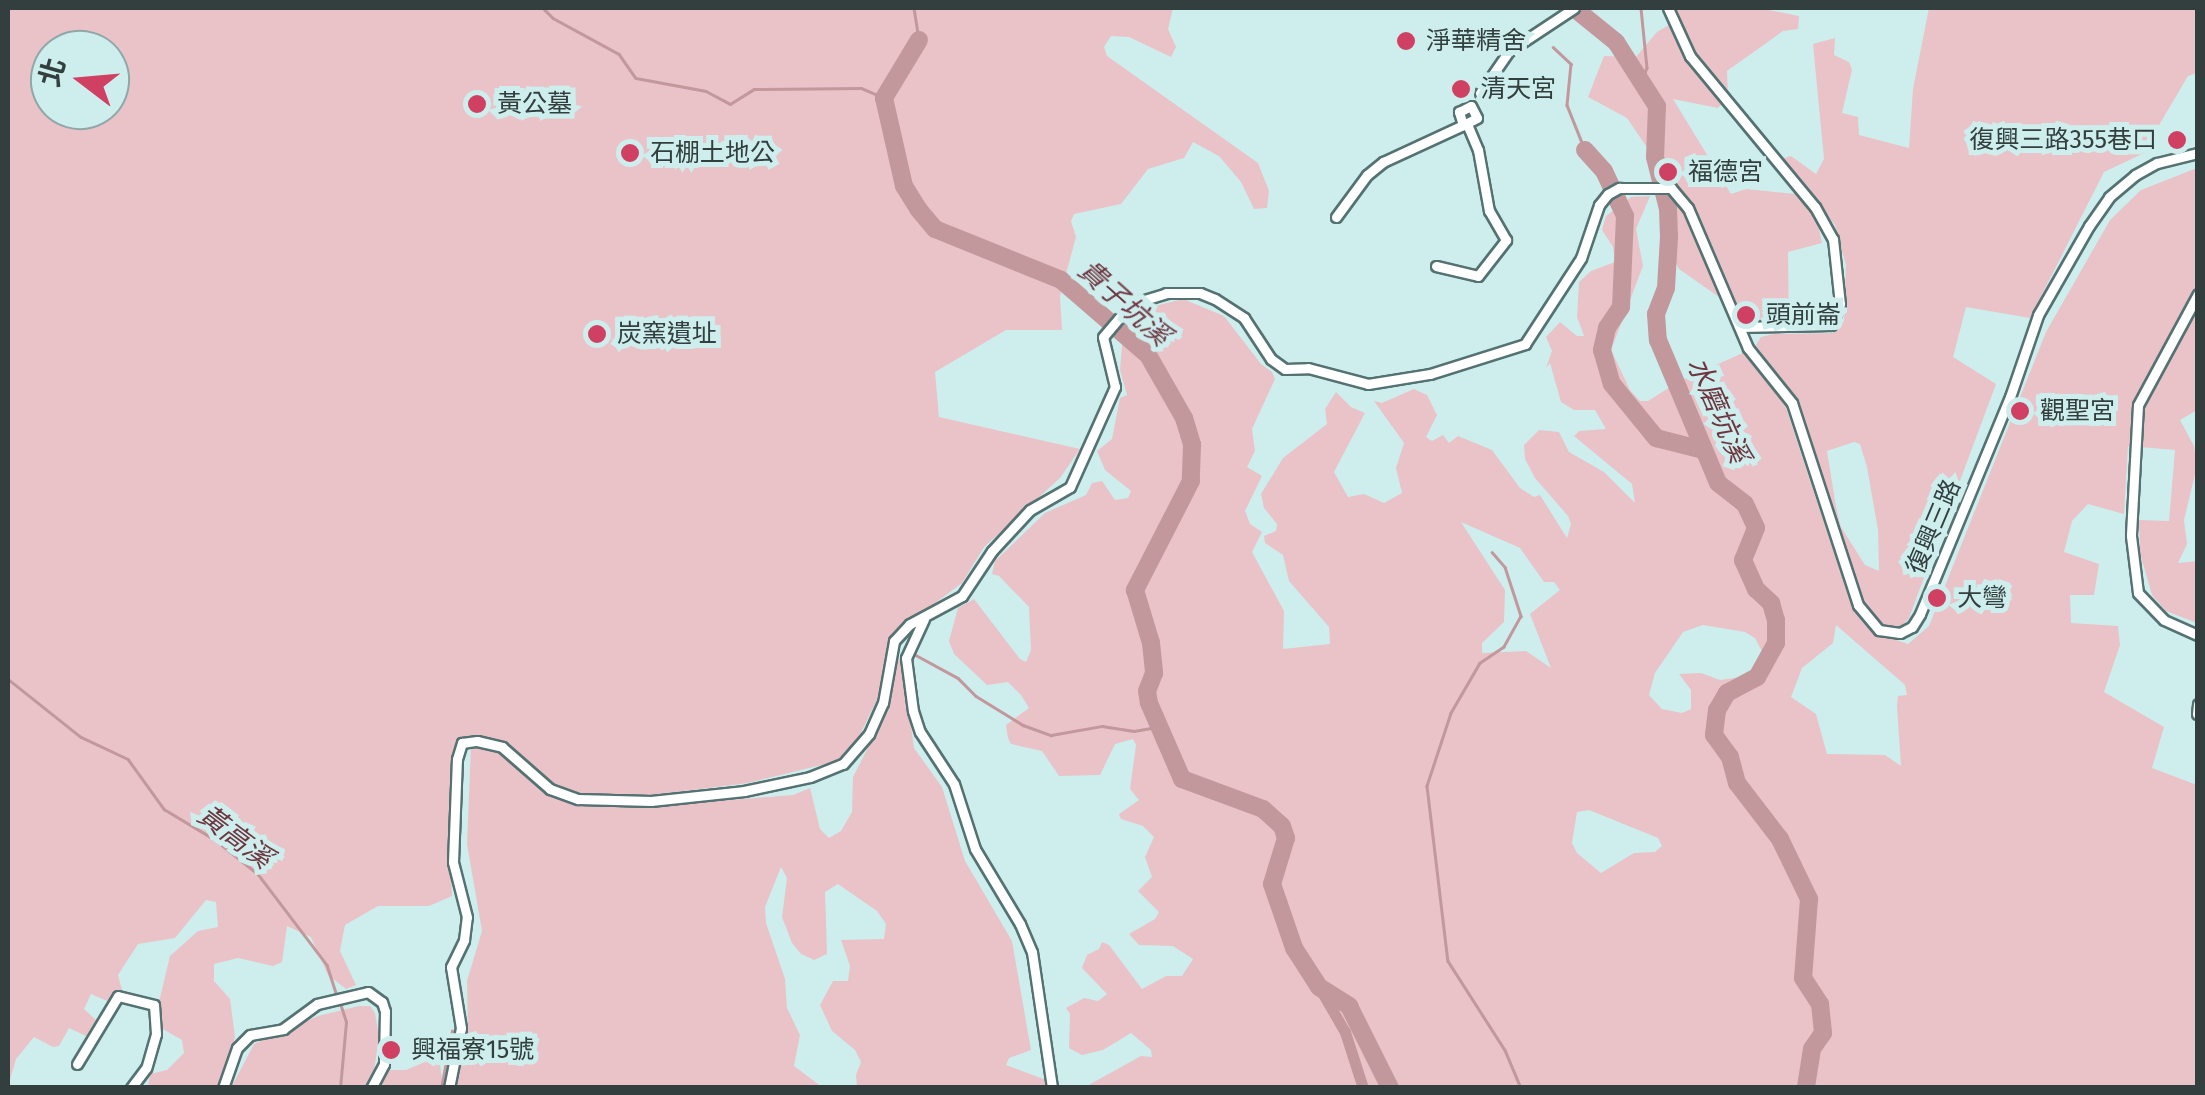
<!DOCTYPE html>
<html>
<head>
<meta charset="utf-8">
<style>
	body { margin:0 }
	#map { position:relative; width:2205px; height:1095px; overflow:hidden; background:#cdeeed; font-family:"Fira Sans","Noto Sans TC",sans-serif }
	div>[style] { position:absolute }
	.green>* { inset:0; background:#e9c3c7 }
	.stream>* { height:2.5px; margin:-1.25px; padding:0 1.25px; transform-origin:1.25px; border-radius:1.25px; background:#c2989c }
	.canal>* { height:11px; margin:-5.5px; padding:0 5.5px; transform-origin:5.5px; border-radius:5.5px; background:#c2989c }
	.river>* { height:18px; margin:-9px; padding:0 9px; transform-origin:9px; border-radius:9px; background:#c2989c }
	.roads { filter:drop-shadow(2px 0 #557272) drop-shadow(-2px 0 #557272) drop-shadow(0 2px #557272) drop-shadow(0 -2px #557272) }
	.street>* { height:9px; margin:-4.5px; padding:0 4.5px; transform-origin:4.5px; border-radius:4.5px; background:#fff }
	.dots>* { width:28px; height:28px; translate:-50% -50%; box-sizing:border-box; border:5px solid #cdeeed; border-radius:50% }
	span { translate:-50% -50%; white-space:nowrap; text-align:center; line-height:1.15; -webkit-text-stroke:10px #cdeeed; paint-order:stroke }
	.poi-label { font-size:25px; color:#323f3e }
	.left { translate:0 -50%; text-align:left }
	.right { translate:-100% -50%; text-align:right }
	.street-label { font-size:25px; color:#323f3e }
	.water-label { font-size:28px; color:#6f3640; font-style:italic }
	.frame { position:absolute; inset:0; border:10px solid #323f3e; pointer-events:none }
	.north { position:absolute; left:30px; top:30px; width:100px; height:100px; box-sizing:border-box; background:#cdeeed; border:2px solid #8fa8a7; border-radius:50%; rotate:286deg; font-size:28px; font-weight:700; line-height:40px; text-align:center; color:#323f3e }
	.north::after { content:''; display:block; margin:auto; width:35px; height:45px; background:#d04062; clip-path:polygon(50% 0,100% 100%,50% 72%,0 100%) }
</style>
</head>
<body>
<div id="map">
	<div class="green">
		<div style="clip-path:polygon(evenodd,8px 8px,1173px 8px,1168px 29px,1176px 47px,1171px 57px,1129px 37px,1111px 36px,1104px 47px,1107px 56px,1258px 163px,1269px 191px,1267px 208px,1254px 209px,1241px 182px,1219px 156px,1193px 142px,1184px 158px,1148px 169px,1121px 204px,1074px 214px,1071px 221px,1076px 237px,1060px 296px,1062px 330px,1006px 330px,935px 372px,939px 417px,1080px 449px,1060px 478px,984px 547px,962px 583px,891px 636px,880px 693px,856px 743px,842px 760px,748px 783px,653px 795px,579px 794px,549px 783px,504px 744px,460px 740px,453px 752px,449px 828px,452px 896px,429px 906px,378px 906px,345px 925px,340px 951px,356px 985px,346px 989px,328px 975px,311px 937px,287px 926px,282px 962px,273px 966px,238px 958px,214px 964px,214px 981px,230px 999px,235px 1037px,219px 1087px,148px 1087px,150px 1074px,167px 1070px,184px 1053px,182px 1040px,161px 1028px,159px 1002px,170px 956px,198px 931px,218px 927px,216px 902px,206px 900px,175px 938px,138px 944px,118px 975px,122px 990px,107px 1001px,91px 994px,84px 1009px,96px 1020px,86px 1036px,69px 1028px,59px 1046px,53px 1047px,34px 1037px,16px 1059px,8px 1087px,8px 8px,50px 50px,110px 50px,110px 110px,50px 110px,50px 50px)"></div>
		<div style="clip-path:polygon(1672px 8px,1759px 8px,1799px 16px,1798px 29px,1783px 31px,1727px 71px,1728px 97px,1718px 108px,1673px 99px,1731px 194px,1746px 189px,1796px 194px,1817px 220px,1822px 243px,1788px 252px,1789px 324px,1741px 321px,1729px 304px,1679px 269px,1661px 237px,1662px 216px,1669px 195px,1678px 193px,1670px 164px,1648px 149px,1627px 118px,1588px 97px,1604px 56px,1636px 57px,1657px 32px,1669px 25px)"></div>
		<div style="clip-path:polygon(evenodd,1929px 8px,2197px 8px,2197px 73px,2188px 76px,2142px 154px,2104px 172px,2030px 318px,1966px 307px,1953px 357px,1996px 384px,1909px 618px,1901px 627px,1884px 626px,1863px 602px,1796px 402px,1756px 345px,1761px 337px,1774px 334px,1833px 333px,1844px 321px,1846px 265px,1835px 225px,1781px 159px,1791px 156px,1816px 174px,1824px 159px,1813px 44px,1835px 38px,1834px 55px,1849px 62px,1852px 70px,1842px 113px,1858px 117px,1859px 135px,1909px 148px,1913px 89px,1929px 8px,1854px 442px,1860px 444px,1867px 467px,1878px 530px,1879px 571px,1865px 565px,1841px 527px,1836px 507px,1827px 451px,1854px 442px)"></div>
		<div style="clip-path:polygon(evenodd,2197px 168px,2197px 410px,2180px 420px,2194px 446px,2197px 466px,2184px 520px,2187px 544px,2178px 563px,2197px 561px,2197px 623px,2166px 611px,2152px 595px,2140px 553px,2139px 520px,2169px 521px,2175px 450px,2128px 446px,2124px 514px,2088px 504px,2072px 521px,2064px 552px,2099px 564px,2094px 595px,2070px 595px,2071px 623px,2118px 626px,2120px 645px,2104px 692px,2164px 727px,2152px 768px,2197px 785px,2197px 1087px,1085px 1087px,1141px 1056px,1152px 1057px,1151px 1050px,1131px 1033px,1103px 1050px,1082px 1055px,1069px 1048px,1070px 1014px,1066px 1008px,1084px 998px,1098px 1001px,1107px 994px,1082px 968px,1087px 955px,1099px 949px,1102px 942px,1109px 945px,1142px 989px,1166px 976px,1182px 976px,1193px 959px,1173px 946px,1139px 945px,1129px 934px,1155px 919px,1159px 912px,1138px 891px,1152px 877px,1145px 857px,1154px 837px,1143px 826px,1121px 819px,1119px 814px,1139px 800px,1130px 789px,1136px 745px,1133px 739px,1115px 744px,1100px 775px,1059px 776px,1042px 751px,1011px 744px,1008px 738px,1006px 725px,1029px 708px,1021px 695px,1008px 682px,987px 685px,954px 654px,949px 641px,958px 608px,974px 599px,1020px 659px,1026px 662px,1031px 650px,1029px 607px,999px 576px,992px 574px,995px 561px,1045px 513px,1086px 495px,1092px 483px,1102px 481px,1115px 500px,1128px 498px,1131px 491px,1105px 470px,1097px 451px,1112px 439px,1120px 398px,1127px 395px,1120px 370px,1123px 334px,1178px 417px,1170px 393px,1128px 329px,1139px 310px,1183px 299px,1224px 316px,1261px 364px,1272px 372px,1275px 379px,1252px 429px,1255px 451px,1247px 467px,1262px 476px,1245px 511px,1250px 524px,1262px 532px,1252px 552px,1284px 611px,1283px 649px,1330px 644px,1329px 627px,1289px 581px,1283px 555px,1265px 543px,1264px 536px,1276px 531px,1277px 524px,1264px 508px,1261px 494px,1283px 458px,1327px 424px,1325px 409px,1336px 392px,1351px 407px,1365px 413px,1334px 472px,1348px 497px,1364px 494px,1384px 503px,1402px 493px,1396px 468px,1404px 443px,1374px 401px,1382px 403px,1414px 389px,1427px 395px,1437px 415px,1426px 437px,1432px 441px,1443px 435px,1449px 443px,1458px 436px,1492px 450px,1520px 488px,1534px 497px,1540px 495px,1567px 538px,1571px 524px,1568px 516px,1535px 478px,1525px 459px,1524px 445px,1539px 430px,1559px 432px,1569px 452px,1604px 472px,1635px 503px,1632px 484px,1574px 436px,1579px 431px,1606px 429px,1595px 410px,1574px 410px,1561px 402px,1550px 363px,1546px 368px,1552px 351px,1546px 337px,1560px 322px,1577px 336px,1584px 336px,1577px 317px,1579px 282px,1591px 271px,1615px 262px,1613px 247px,1602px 230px,1606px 216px,1631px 197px,1650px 196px,1636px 229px,1643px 266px,1611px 350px,1630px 390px,1640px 401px,1648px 401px,1678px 382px,1747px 351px,1786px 408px,1850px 601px,1873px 632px,1908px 644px,1929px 626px,2046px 332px,2110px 220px,2141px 190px,2197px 168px,1461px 522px,1520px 548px,1544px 582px,1554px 582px,1560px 590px,1530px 614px,1551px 668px,1526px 651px,1482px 653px,1482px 643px,1504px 622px,1505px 590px,1461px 522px,2197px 168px,1703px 625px,1745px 632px,1755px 638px,1770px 666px,1765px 674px,1720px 680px,1701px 673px,1679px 674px,1691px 690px,1691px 709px,1682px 713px,1662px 709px,1649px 695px,1655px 673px,1683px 632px,1703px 625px,2197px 168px,1836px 625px,1905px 685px,1907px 695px,1898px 696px,1897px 706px,1901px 766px,1885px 755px,1827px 754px,1816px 714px,1791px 697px,1802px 668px,1833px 643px,1836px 625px,2197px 168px,1589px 810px,1658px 838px,1662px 846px,1655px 852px,1634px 853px,1601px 873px,1577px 853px,1572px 843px,1577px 812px,1589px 810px)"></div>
		<div style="clip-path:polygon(896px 658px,902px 659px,914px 748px,942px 787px,965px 861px,1012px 941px,1031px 1050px,1009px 1058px,1006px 1065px,1046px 1080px,1051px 1087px,857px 1087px,856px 1075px,861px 1062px,855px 1050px,832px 1031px,820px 1005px,833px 981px,848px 981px,850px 966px,841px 940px,884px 939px,886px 924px,877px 911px,838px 884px,825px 892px,827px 954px,814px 960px,801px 954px,792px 943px,782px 917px,787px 878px,781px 867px,765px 907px,766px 923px,785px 979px,787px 1008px,800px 1035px,794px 1066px,822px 1087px,455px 1088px,468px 1028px,467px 981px,482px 931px,467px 844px,471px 746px,500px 751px,533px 783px,579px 803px,679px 804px,793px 795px,810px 788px,820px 829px,829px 838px,841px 831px,852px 812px,853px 777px,874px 736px)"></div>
		<div style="clip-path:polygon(359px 1006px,370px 1006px,375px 1013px,379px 1038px,374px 1070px,406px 1070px,439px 1056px,443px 1088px,231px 1088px,254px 1044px,318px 1016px)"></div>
	</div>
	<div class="stream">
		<div style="left:543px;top:8px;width:14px;rotate:45deg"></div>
		<div style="left:553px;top:18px;width:75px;rotate:28.6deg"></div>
		<div style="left:619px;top:54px;width:29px;rotate:55deg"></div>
		<div style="left:636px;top:78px;width:71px;rotate:10.5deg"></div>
		<div style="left:706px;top:91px;width:27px;rotate:28deg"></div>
		<div style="left:730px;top:104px;width:28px;rotate:-32deg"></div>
		<div style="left:754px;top:89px;width:107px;rotate:-0.5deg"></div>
		<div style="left:861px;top:88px;width:25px;rotate:23deg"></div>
		<div style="left:914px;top:8px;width:32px;rotate:81deg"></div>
		<div style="left:1641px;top:8px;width:60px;rotate:84.3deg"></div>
		<div style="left:1647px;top:68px;width:13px;rotate:113deg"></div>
		<div style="left:1553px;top:47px;width:25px;rotate:43deg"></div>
		<div style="left:1571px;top:64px;width:41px;rotate:95.6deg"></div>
		<div style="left:1567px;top:105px;width:48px;rotate:68.2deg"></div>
		<div style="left:1492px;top:552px;width:20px;rotate:49deg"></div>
		<div style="left:1505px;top:567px;width:52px;rotate:71.9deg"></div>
		<div style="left:1521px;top:616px;width:35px;rotate:119deg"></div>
		<div style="left:1504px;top:647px;width:29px;rotate:146deg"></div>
		<div style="left:1480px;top:663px;width:58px;rotate:120.1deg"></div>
		<div style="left:1451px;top:713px;width:77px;rotate:108.2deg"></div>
		<div style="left:1427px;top:786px;width:176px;rotate:83.2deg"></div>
		<div style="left:1448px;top:961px;width:106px;rotate:57.4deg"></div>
		<div style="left:1505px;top:1050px;width:41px;rotate:67.2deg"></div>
		<div style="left:914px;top:654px;width:50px;rotate:28.6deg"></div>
		<div style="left:958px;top:678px;width:25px;rotate:45deg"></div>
		<div style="left:976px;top:696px;width:55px;rotate:31.7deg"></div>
		<div style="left:1023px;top:725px;width:30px;rotate:20deg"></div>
		<div style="left:1051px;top:735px;width:52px;rotate:-10deg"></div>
		<div style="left:1102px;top:726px;width:32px;rotate:9deg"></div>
		<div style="left:1134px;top:731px;width:27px;rotate:-10deg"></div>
		<div style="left:8px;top:679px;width:93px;rotate:38.5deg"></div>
		<div style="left:81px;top:737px;width:52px;rotate:25.1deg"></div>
		<div style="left:128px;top:759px;width:62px;rotate:54.2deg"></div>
		<div style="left:164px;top:809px;width:58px;rotate:31deg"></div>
		<div style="left:214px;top:839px;width:56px;rotate:38.5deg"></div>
		<div style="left:258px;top:874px;width:114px;rotate:52.8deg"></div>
		<div style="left:327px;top:965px;width:33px;rotate:72deg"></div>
		<div style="left:340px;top:1088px;width:66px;rotate:-84.8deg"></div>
		<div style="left:346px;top:1022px;width:20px;rotate:-108deg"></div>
		<div style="left:441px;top:1088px;width:58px;rotate:-79.1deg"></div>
	</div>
	<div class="canal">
		<div style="left:1319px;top:987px;width:52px;rotate:60deg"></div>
		<div style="left:1345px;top:1032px;width:59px;rotate:72.2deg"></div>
	</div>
	<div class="river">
		<div style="left:1574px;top:8px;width:54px;rotate:39deg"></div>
		<div style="left:1616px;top:42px;width:76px;rotate:57.4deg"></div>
		<div style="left:1657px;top:106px;width:51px;rotate:92.2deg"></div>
		<div style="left:1655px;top:157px;width:54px;rotate:76deg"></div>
		<div style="left:1668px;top:209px;width:28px;rotate:88deg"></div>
		<div style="left:1669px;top:237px;width:51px;rotate:93.4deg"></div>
		<div style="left:1666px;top:288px;width:28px;rotate:111deg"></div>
		<div style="left:1656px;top:314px;width:26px;rotate:86deg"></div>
		<div style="left:1658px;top:340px;width:155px;rotate:67.2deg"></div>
		<div style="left:1718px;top:483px;width:34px;rotate:38deg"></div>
		<div style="left:1745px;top:504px;width:26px;rotate:65deg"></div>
		<div style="left:1756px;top:528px;width:35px;rotate:112deg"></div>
		<div style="left:1743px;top:560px;width:32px;rotate:66deg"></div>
		<div style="left:1756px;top:589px;width:21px;rotate:43deg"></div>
		<div style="left:1771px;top:603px;width:18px;rotate:74deg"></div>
		<div style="left:1776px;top:620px;width:23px;rotate:90deg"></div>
		<div style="left:1776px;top:643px;width:39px;rotate:119deg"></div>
		<div style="left:1757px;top:677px;width:34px;rotate:152deg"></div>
		<div style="left:1727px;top:693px;width:20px;rotate:120deg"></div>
		<div style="left:1717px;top:710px;width:25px;rotate:97deg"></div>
		<div style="left:1714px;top:735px;width:27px;rotate:54deg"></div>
		<div style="left:1730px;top:757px;width:27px;rotate:75deg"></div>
		<div style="left:1737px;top:783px;width:71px;rotate:52.5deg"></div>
		<div style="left:1780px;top:839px;width:67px;rotate:64.2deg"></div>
		<div style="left:1809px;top:899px;width:79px;rotate:94.3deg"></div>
		<div style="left:1803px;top:978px;width:31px;rotate:57deg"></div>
		<div style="left:1820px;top:1004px;width:29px;rotate:84deg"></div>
		<div style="left:1823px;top:1033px;width:19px;rotate:125deg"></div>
		<div style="left:1812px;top:1049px;width:39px;rotate:99deg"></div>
		<div style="left:919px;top:40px;width:68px;rotate:121.1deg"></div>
		<div style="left:884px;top:98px;width:90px;rotate:77.2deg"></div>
		<div style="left:904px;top:186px;width:28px;rotate:58deg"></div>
		<div style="left:919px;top:210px;width:25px;rotate:50deg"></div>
		<div style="left:935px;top:229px;width:136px;rotate:22deg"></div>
		<div style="left:1061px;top:280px;width:115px;rotate:40.8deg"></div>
		<div style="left:1148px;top:355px;width:73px;rotate:60.3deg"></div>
		<div style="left:1184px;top:418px;width:28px;rotate:73deg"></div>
		<div style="left:1192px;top:445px;width:36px;rotate:92deg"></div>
		<div style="left:1191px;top:481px;width:123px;rotate:117.2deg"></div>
		<div style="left:1135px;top:590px;width:55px;rotate:73.2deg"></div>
		<div style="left:1151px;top:643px;width:30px;rotate:84deg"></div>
		<div style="left:1154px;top:673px;width:19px;rotate:111deg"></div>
		<div style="left:1147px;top:691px;width:12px;rotate:81deg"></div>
		<div style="left:1149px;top:703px;width:83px;rotate:66.5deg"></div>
		<div style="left:1182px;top:779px;width:86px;rotate:20.3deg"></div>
		<div style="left:1263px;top:809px;width:25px;rotate:42deg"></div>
		<div style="left:1282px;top:826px;width:13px;rotate:72deg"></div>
		<div style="left:1286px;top:838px;width:48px;rotate:106.9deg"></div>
		<div style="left:1272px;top:884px;width:68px;rotate:71deg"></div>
		<div style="left:1294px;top:948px;width:46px;rotate:57.3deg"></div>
		<div style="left:1319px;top:987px;width:36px;rotate:32deg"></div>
		<div style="left:1349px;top:1006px;width:92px;rotate:63.4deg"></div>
		<div style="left:1585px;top:150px;width:28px;rotate:48deg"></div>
		<div style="left:1604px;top:171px;width:50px;rotate:65deg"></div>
		<div style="left:1625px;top:216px;width:91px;rotate:92.5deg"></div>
		<div style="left:1621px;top:307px;width:25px;rotate:124deg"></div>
		<div style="left:1607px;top:328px;width:23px;rotate:103deg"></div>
		<div style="left:1602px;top:350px;width:35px;rotate:74deg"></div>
		<div style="left:1612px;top:384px;width:70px;rotate:50.8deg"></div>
		<div style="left:1656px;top:438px;width:49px;rotate:14.3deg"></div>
	</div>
	<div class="roads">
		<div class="street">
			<div style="left:1668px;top:8px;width:53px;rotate:65.4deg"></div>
			<div style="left:1690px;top:56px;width:196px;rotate:50.4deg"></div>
			<div style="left:1815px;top:207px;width:37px;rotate:61deg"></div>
			<div style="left:1833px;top:239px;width:65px;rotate:83.9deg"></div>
			<div style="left:1840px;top:304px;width:23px;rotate:113deg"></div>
			<div style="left:1831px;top:325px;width:91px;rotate:178.7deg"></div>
			<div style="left:1480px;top:93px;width:51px;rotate:-55.4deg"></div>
			<div style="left:1509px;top:51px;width:78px;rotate:-33.5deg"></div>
			<div style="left:1336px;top:217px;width:52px;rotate:-53.6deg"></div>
			<div style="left:1367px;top:175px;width:21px;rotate:-39deg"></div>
			<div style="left:1383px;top:162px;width:88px;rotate:-24.8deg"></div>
			<div style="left:1463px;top:125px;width:14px;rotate:-107deg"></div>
			<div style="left:1459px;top:112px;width:13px;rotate:-27deg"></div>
			<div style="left:1471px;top:106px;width:13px;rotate:63deg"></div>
			<div style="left:1477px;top:118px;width:16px;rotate:153deg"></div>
			<div style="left:1436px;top:266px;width:43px;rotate:13.4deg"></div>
			<div style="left:1478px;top:276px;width:46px;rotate:-52.1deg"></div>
			<div style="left:1506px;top:240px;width:34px;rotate:-120deg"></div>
			<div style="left:1489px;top:211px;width:62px;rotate:-100.2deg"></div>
			<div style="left:1478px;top:150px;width:26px;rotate:-113deg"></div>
			<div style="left:2198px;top:294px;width:126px;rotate:118.4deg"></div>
			<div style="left:2138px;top:405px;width:131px;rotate:93.1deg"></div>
			<div style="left:2131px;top:536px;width:57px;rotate:83deg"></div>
			<div style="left:2138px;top:593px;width:37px;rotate:46deg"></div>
			<div style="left:2164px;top:620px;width:37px;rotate:24deg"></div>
			<div style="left:924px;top:619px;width:43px;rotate:114.8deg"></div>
			<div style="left:906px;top:658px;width:53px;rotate:82.5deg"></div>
			<div style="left:913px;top:711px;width:22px;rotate:72deg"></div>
			<div style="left:920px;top:732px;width:62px;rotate:56.8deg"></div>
			<div style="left:954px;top:784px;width:68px;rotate:72.1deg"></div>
			<div style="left:975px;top:849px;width:87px;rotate:59deg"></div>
			<div style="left:1020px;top:924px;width:30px;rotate:67deg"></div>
			<div style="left:1032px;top:952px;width:137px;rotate:81.6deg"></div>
			<div style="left:2197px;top:714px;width:10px;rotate:-84deg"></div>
			<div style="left:77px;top:1064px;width:79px;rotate:-58.9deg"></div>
			<div style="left:118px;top:996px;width:37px;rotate:14deg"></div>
			<div style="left:154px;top:1005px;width:29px;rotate:86deg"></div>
			<div style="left:156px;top:1034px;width:35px;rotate:106deg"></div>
			<div style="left:146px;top:1068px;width:25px;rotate:127deg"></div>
			<div style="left:223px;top:1088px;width:42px;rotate:-70.7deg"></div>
			<div style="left:237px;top:1048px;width:18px;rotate:-45deg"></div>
			<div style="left:250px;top:1035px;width:34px;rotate:-10deg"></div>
			<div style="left:283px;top:1029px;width:42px;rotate:-36.3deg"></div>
			<div style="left:317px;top:1004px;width:52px;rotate:-13.2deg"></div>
			<div style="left:368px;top:992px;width:17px;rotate:36deg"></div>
			<div style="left:382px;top:1002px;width:9px;rotate:72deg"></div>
			<div style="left:385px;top:1011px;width:53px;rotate:91.1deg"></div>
			<div style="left:384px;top:1064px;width:27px;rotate:118deg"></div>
			<div style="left:449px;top:1088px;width:61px;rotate:-78.7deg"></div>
			<div style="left:461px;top:1028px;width:62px;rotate:-99.3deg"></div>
			<div style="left:451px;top:967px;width:30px;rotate:-64deg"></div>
			<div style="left:464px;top:940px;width:23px;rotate:-83deg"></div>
			<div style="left:467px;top:917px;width:57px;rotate:-104.3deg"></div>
			<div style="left:453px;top:862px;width:103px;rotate:-87.8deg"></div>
			<div style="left:457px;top:759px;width:17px;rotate:-73deg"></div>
			<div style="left:462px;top:743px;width:15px;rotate:-8deg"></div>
			<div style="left:477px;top:741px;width:26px;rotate:13deg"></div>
			<div style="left:502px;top:747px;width:64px;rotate:41.2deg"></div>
			<div style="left:550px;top:789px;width:30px;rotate:20deg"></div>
			<div style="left:578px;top:799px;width:73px;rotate:1.6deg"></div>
			<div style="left:651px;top:801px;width:94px;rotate:-6.1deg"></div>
			<div style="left:744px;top:791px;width:67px;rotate:-12deg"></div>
			<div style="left:810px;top:777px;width:35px;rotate:-22deg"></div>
			<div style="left:843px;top:764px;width:40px;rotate:-49deg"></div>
			<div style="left:869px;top:734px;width:34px;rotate:-66deg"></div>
			<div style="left:883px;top:703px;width:63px;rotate:-79.9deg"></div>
			<div style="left:894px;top:641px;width:23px;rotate:-47deg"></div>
			<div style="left:910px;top:624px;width:59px;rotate:-28.3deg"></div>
			<div style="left:962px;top:596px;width:54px;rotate:-56.3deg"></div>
			<div style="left:992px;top:551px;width:56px;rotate:-47.2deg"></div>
			<div style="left:1030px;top:510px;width:46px;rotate:-29.9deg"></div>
			<div style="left:1070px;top:487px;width:110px;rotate:-65.8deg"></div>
			<div style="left:1115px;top:387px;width:51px;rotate:-103.5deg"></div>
			<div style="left:1103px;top:337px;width:43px;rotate:-49.7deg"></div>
			<div style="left:1131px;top:304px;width:37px;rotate:-17deg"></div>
			<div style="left:1166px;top:293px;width:34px"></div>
			<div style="left:1200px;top:293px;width:16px;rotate:22deg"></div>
			<div style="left:1215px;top:299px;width:35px;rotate:33deg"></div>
			<div style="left:1244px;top:318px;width:49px;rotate:56.6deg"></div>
			<div style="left:1271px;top:359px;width:17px;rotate:36deg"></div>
			<div style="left:1285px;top:369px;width:23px;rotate:-2deg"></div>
			<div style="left:1308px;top:368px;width:62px;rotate:14.9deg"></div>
			<div style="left:1368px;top:384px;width:63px;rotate:-9.2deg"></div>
			<div style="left:1430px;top:374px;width:100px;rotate:-17.5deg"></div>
			<div style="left:1525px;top:344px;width:103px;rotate:-56.9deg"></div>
			<div style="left:1581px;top:258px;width:56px;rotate:-71.2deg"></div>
			<div style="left:1599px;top:205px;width:14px;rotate:-51deg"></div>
			<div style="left:1608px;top:194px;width:13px;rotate:-29deg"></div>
			<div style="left:1619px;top:188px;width:52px"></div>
			<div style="left:1671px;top:188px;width:26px;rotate:50deg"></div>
			<div style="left:1688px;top:208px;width:152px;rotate:66.8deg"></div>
			<div style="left:1748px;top:348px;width:70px;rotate:51.3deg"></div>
			<div style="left:1792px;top:403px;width:213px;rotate:71.9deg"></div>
			<div style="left:1858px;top:605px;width:33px;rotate:50deg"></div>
			<div style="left:1879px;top:630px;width:21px;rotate:8deg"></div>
			<div style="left:1900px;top:633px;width:13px;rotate:-27deg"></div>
			<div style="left:1912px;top:627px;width:15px;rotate:-58deg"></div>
			<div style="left:1920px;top:614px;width:235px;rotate:-67.5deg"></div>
			<div style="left:2010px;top:397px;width:87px;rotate:-71.1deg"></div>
			<div style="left:2038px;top:315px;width:103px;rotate:-60.2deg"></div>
			<div style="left:2089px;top:226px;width:35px;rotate:-55deg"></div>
			<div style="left:2109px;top:197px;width:34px;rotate:-40deg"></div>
			<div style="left:2135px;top:175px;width:25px;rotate:-29deg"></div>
			<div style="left:2157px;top:163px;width:42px;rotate:-13.7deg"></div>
		</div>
	</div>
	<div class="dots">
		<div style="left:1406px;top:41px;background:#d04062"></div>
		<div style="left:1461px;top:89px;background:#d04062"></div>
		<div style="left:477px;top:104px;background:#d04062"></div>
		<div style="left:2177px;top:140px;background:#d04062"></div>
		<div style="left:630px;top:153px;background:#d04062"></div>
		<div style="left:1668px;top:172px;background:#d04062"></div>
		<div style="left:1746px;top:315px;background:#d04062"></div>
		<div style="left:597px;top:334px;background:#d04062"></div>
		<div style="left:2020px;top:411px;background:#d04062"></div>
		<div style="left:1937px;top:598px;background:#d04062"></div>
		<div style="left:391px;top:1050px;background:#d04062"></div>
	</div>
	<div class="poi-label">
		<span class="left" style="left:1426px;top:41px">淨華精舍</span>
		<span class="left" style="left:1481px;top:89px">清天宮</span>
		<span class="left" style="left:497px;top:104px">黃公墓</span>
		<span class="right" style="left:2157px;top:140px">復興三路355巷口</span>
		<span class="left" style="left:650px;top:153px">石棚土地公</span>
		<span class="left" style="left:1688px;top:172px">福德宮</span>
		<span class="left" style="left:1766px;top:315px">頭前崙</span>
		<span class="left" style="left:617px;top:334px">炭窯遺址</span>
		<span class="left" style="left:2040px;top:411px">觀聖宮</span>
		<span class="left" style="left:1957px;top:598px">大彎</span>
		<span class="left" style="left:411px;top:1050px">興福寮15號</span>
	</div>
	<div class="street-label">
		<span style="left:1934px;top:527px;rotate:-67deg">復興三路</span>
	</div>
	<div class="water-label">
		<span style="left:1124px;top:303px;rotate:42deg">貴子坑溪</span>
		<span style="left:1718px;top:410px;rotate:66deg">水磨坑溪</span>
		<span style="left:235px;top:837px;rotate:37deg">黃高溪</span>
	</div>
	<div class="frame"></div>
	<div class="north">北</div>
</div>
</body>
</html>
